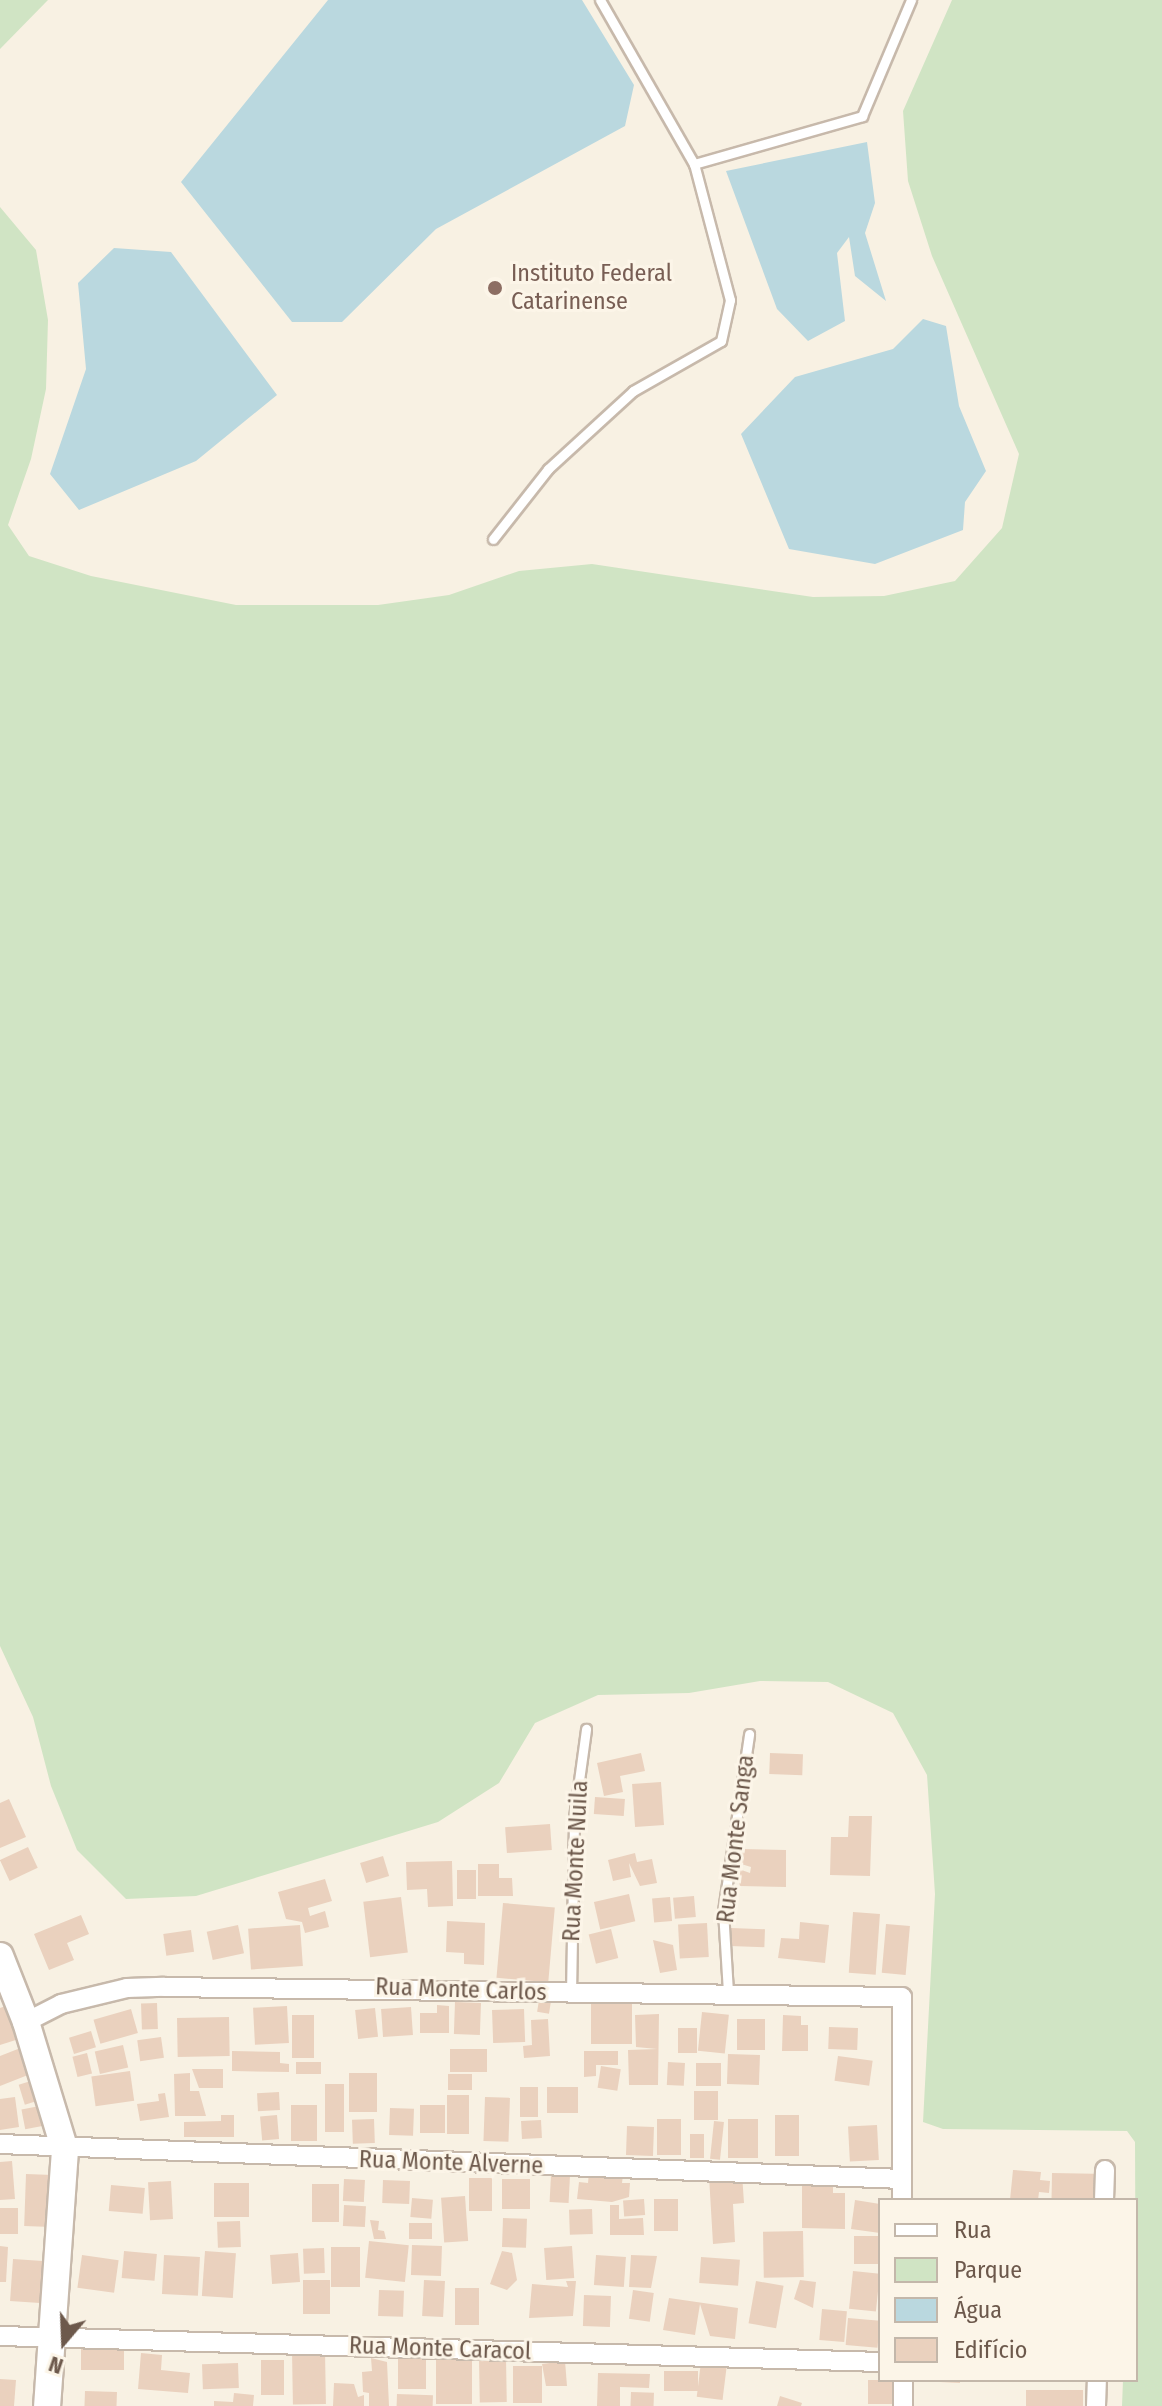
<!DOCTYPE html>
<html>
<head>
<meta charset="utf-8">
<style>
	body { margin:0 }
	#map { position:relative; width:1162px; height:2406px; overflow:hidden; background:#f8f1e3; font-family:"Fira Sans Condensed",sans-serif }
	div>[style] { position:absolute }
	.green>* { inset:0; background:#d0e4c4 }
	.water>* { inset:0; background:#bad8df }
	.building>* { inset:0; background:#ead1be; transform-origin:0 0 }
	.roads { filter:drop-shadow(2px 0 #c7b9ab) drop-shadow(-2px 0 #c7b9ab) drop-shadow(0 2px #c7b9ab) drop-shadow(0 -2px #c7b9ab) }
	.service>* { height:9px; margin:-4.5px; padding:0 4.5px; transform-origin:4.5px; border-radius:4.5px; background:#fff }
	.minor>* { height:18px; margin:-9px; padding:0 9px; transform-origin:9px; border-radius:9px; background:#fff }
	.secondary>* { height:26px; margin:-13px; padding:0 13px; transform-origin:13px; border-radius:13px; background:#fff }
	.dots>* { width:22px; height:22px; translate:-50% -50%; box-sizing:border-box; border:4px solid #fcf5e8; border-radius:50% }
	span { translate:-50% -50%; white-space:nowrap; text-align:center; line-height:1.15; -webkit-text-stroke:6px #fcf5e8; paint-order:stroke }
	.education-label { font-size:24px; color:#785e54 }
	.left { translate:0 -50%; text-align:left }
	.street-label { font-size:24px; color:#6d594c }
	.legend { position:absolute; left:878px; top:2198px; width:260px; height:184px; box-sizing:border-box; background:#fcf5e8; border:2px solid #c3b7aa; margin:0; padding:10px 14px; list-style:none; font-size:24px; color:#6d594c }
	.legend li { display:flex; align-items:center; gap:16px; height:40px }
	.legend b { width:40px; border:2px solid #c3b7aa }
	.north { position:absolute; left:24px; top:2302px; width:80px; height:80px; -webkit-text-stroke:6px #fcf5e8; paint-order:stroke; rotate:199deg; font-size:22px; font-weight:700; line-height:32px; text-align:center; color:#6d594c }
	.north::after { content:''; display:block; margin:auto; width:28px; height:36px; background:#6d594c; clip-path:polygon(50% 0,100% 100%,50% 72%,0 100%) }
</style>
</head>
<body>
<div id="map">
	<div class="green">
		<div style="clip-path:polygon(0 0,48px 0,0 49px)"></div>
		<div style="clip-path:polygon(952px 0,1162px 0,1162px 2406px,1122px 2406px,1123px 2380px,1136px 2380px,1135px 2142px,1127px 2131px,943px 2129px,923px 2122px,935px 1894px,927px 1775px,893px 1713px,828px 1682px,760px 1681px,689px 1693px,598px 1695px,535px 1723px,499px 1783px,438px 1822px,196px 1896px,126px 1899px,77px 1850px,51px 1786px,33px 1717px,0 1646px,0 207px,36px 250px,48px 320px,46px 389px,31px 459px,8px 525px,29px 556px,91px 576px,236px 605px,378px 605px,449px 595px,519px 571px,592px 564px,813px 597px,884px 596px,955px 581px,1002px 528px,1019px 454px,932px 256px,908px 181px,903px 111px)"></div>
	</div>
	<div class="water">
		<div style="clip-path:polygon(328px 0,582px 0,634px 85px,625px 126px,436px 229px,342px 322px,292px 322px,181px 182px)"></div>
		<div style="clip-path:polygon(867px 142px,875px 203px,865px 233px,886px 301px,855px 276px,849px 237px,837px 253px,845px 321px,808px 341px,777px 309px,726px 171px)"></div>
		<div style="clip-path:polygon(114px 248px,171px 252px,277px 395px,196px 461px,79px 510px,50px 474px,86px 369px,78px 283px)"></div>
		<div style="clip-path:polygon(923px 319px,946px 326px,959px 406px,986px 471px,965px 502px,963px 530px,875px 564px,789px 549px,741px 434px,795px 377px,893px 349px)"></div>
	</div>
	<div class="building">
		<div style="clip-path:polygon(641px 1753px,645px 1771px,620px 1776px,623px 1792px,604px 1796px,597px 1763px)"></div>
		<div style="left:770px;top:1753px;width:33px;height:21px;rotate:2deg"></div>
		<div style="left:661px;top:1782px;width:43px;height:29px;rotate:86deg"></div>
		<div style="left:595px;top:1797px;width:30px;height:17px;rotate:4deg"></div>
		<div style="clip-path:polygon(9px 1799px,26px 1837px,0 1848px,0 1803px)"></div>
		<div style="clip-path:polygon(849px 1816px,872px 1816px,870px 1876px,830px 1875px,831px 1837px,848px 1837px)"></div>
		<div style="left:550px;top:1824px;width:26px;height:45px;rotate:86deg"></div>
		<div style="left:28px;top:1847px;width:23px;height:31px;rotate:65deg"></div>
		<div style="clip-path:polygon(742px 1849px,786px 1850px,786px 1887px,740px 1886px,736px 1868px,750px 1873px,751px 1867px,738px 1863px)"></div>
		<div style="clip-path:polygon(635px 1853px,637px 1862px,652px 1859px,657px 1883px,640px 1886px,629px 1863px,631px 1877px,613px 1881px,608px 1860px)"></div>
		<div style="left:383px;top:1856px;width:21px;height:24px;rotate:73deg"></div>
		<div style="clip-path:polygon(452px 1861px,453px 1906px,428px 1907px,427px 1889px,407px 1890px,406px 1862px)"></div>
		<div style="clip-path:polygon(478px 1864px,499px 1864px,499px 1878px,512px 1878px,513px 1896px,478px 1896px)"></div>
		<div style="left:457px;top:1870px;width:19px;height:29px"></div>
		<div style="clip-path:polygon(325px 1879px,332px 1901px,308px 1908px,310px 1916px,325px 1911px,329px 1927px,305px 1933px,302px 1922px,286px 1919px,278px 1892px)"></div>
		<div style="left:629px;top:1894px;width:28px;height:36px;rotate:77deg"></div>
		<div style="left:694px;top:1896px;width:21px;height:21px;rotate:85deg"></div>
		<div style="left:401px;top:1897px;width:56px;height:38px;rotate:83deg"></div>
		<div style="left:670px;top:1897px;width:24px;height:18px;rotate:85deg"></div>
		<div style="left:503px;top:1903px;width:52px;height:75px;rotate:5deg"></div>
		<div style="left:853px;top:1912px;width:27px;height:61px;rotate:4deg"></div>
		<div style="clip-path:polygon(81px 1915px,89px 1934px,67px 1943px,74px 1960px,49px 1970px,34px 1934px)"></div>
		<div style="clip-path:polygon(447px 1921px,485px 1923px,484px 1965px,464px 1964px,464px 1953px,446px 1952px)"></div>
		<div style="clip-path:polygon(800px 1922px,829px 1925px,825px 1963px,778px 1958px,781px 1938px,799px 1939px)"></div>
		<div style="left:707px;top:1923px;width:34px;height:29px;rotate:87deg"></div>
		<div style="left:886px;top:1924px;width:24px;height:49px;rotate:5deg"></div>
		<div style="left:238px;top:1925px;width:29px;height:32px;rotate:78deg"></div>
		<div style="left:300px;top:1925px;width:41px;height:52px;rotate:86deg"></div>
		<div style="left:731px;top:1928px;width:34px;height:18px;rotate:2deg"></div>
		<div style="left:611px;top:1929px;width:30px;height:23px;rotate:76deg"></div>
		<div style="left:191px;top:1930px;width:22px;height:28px;rotate:82deg"></div>
		<div style="clip-path:polygon(653px 1940px,673px 1945px,677px 1970px,660px 1973px)"></div>
		<div style="left:539px;top:2000px;width:12px;height:12px;rotate:9deg"></div>
		<div style="left:455px;top:2002px;width:26px;height:32px;rotate:2deg"></div>
		<div style="left:157px;top:2003px;width:26px;height:16px;rotate:88deg"></div>
		<div style="left:591px;top:2003px;width:41px;height:41px"></div>
		<div style="clip-path:polygon(11px 2004px,22px 2038px,0 2045px,0 2008px)"></div>
		<div style="clip-path:polygon(437px 2005px,449px 2006px,449px 2033px,420px 2033px,420px 2013px,437px 2013px)"></div>
		<div style="left:287px;top:2006px;width:37px;height:34px;rotate:87deg"></div>
		<div style="left:411px;top:2007px;width:28px;height:30px;rotate:86deg"></div>
		<div style="left:375px;top:2008px;width:29px;height:20px;rotate:84deg"></div>
		<div style="left:131px;top:2009px;width:25px;height:39px;rotate:74deg"></div>
		<div style="left:524px;top:2009px;width:33px;height:32px;rotate:88deg"></div>
		<div style="left:702px;top:2012px;width:27px;height:39px;rotate:6deg"></div>
		<div style="clip-path:polygon(659px 2014px,658px 2085px,629px 2085px,628px 2050px,657px 2049px,636px 2047px,635px 2015px)"></div>
		<div style="left:292px;top:2015px;width:22px;height:43px"></div>
		<div style="clip-path:polygon(783px 2015px,801px 2016px,801px 2025px,808px 2025px,808px 2051px,782px 2051px)"></div>
		<div style="left:229px;top:2017px;width:39px;height:52px;rotate:89deg"></div>
		<div style="clip-path:polygon(548px 2019px,550px 2056px,524px 2058px,523px 2046px,532px 2045px,531px 2020px)"></div>
		<div style="left:737px;top:2019px;width:28px;height:31px"></div>
		<div style="left:829px;top:2027px;width:29px;height:22px;rotate:2deg"></div>
		<div style="left:678px;top:2028px;width:19px;height:25px"></div>
		<div style="left:91px;top:2031px;width:17px;height:23px;rotate:73deg"></div>
		<div style="left:161px;top:2037px;width:21px;height:24px;rotate:82deg"></div>
		<div style="left:123px;top:2045px;width:23px;height:29px;rotate:77deg"></div>
		<div style="clip-path:polygon(23px 2047px,33px 2073px,0 2086px,0 2056px)"></div>
		<div style="left:450px;top:2049px;width:37px;height:23px"></div>
		<div style="clip-path:polygon(232px 2051px,280px 2052px,280px 2063px,289px 2064px,289px 2072px,232px 2071px)"></div>
		<div style="clip-path:polygon(584px 2051px,618px 2051px,618px 2065px,596px 2065px,596px 2076px,584px 2077px)"></div>
		<div style="left:87px;top:2053px;width:21px;height:15px;rotate:76deg"></div>
		<div style="left:728px;top:2054px;width:32px;height:30px;rotate:2deg"></div>
		<div style="left:838px;top:2056px;width:35px;height:25px;rotate:8deg"></div>
		<div style="left:321px;top:2062px;width:12px;height:25px;rotate:90deg"></div>
		<div style="left:668px;top:2062px;width:17px;height:23px;rotate:3deg"></div>
		<div style="left:696px;top:2063px;width:25px;height:23px"></div>
		<div style="left:601px;top:2066px;width:20px;height:22px;rotate:9deg"></div>
		<div style="clip-path:polygon(192px 2069px,223px 2069px,223px 2088px,199px 2088px)"></div>
		<div style="left:130px;top:2071px;width:30px;height:39px;rotate:82deg"></div>
		<div style="clip-path:polygon(190px 2073px,190px 2091px,199px 2091px,206px 2116px,175px 2116px,174px 2074px)"></div>
		<div style="left:349px;top:2073px;width:28px;height:39px"></div>
		<div style="left:448px;top:2074px;width:24px;height:16px"></div>
		<div style="left:34px;top:2080px;width:21px;height:16px;rotate:73deg"></div>
		<div style="left:325px;top:2084px;width:19px;height:48px"></div>
		<div style="left:520px;top:2087px;width:18px;height:30px"></div>
		<div style="left:547px;top:2087px;width:31px;height:26px"></div>
		<div style="left:694px;top:2091px;width:24px;height:29px"></div>
		<div style="left:279px;top:2092px;width:18px;height:22px;rotate:87deg"></div>
		<div style="clip-path:polygon(165px 2093px,169px 2117px,140px 2121px,137px 2104px,159px 2101px,158px 2094px)"></div>
		<div style="left:447px;top:2095px;width:22px;height:39px"></div>
		<div style="clip-path:polygon(15px 2097px,19px 2127px,0 2130px,0 2099px)"></div>
		<div style="left:485px;top:2097px;width:25px;height:44px;rotate:2deg"></div>
		<div style="left:45px;top:2105px;width:20px;height:24px;rotate:79deg"></div>
		<div style="left:291px;top:2105px;width:26px;height:36px"></div>
		<div style="left:420px;top:2105px;width:25px;height:28px"></div>
		<div style="left:390px;top:2108px;width:24px;height:27px;rotate:2deg"></div>
		<div style="clip-path:polygon(221px 2115px,234px 2115px,234px 2137px,184px 2137px,184px 2122px,221px 2121px)"></div>
		<div style="left:277px;top:2115px;width:24px;height:17px;rotate:85deg"></div>
		<div style="left:775px;top:2115px;width:24px;height:41px"></div>
		<div style="left:374px;top:2119px;width:24px;height:22px;rotate:88deg"></div>
		<div style="left:681px;top:2119px;width:36px;height:24px;rotate:90deg"></div>
		<div style="left:758px;top:2119px;width:39px;height:30px;rotate:90deg"></div>
		<div style="left:541px;top:2120px;width:18px;height:20px;rotate:87deg"></div>
		<div style="left:714px;top:2121px;width:10px;height:38px;rotate:6deg"></div>
		<div style="left:877px;top:2125px;width:35px;height:29px;rotate:87deg"></div>
		<div style="left:627px;top:2126px;width:27px;height:29px;rotate:2deg"></div>
		<div style="left:690px;top:2134px;width:14px;height:24px"></div>
		<div style="clip-path:polygon(12px 2161px,15px 2199px,0 2200px,0 2162px)"></div>
		<div style="clip-path:polygon(1013px 2170px,1041px 2172px,1040px 2180px,1050px 2181px,1049px 2193px,1039px 2192px,1038px 2200px,1010px 2200px)"></div>
		<div style="clip-path:polygon(589px 2172px,623px 2175px,622px 2183px,630px 2183px,629px 2197px,612px 2202px,577px 2199px,579px 2182px,588px 2183px)"></div>
		<div style="left:1052px;top:2173px;width:42px;height:27px;rotate:1deg"></div>
		<div style="left:26px;top:2174px;width:27px;height:52px;rotate:2deg"></div>
		<div style="clip-path:polygon(742px 2174px,744px 2203px,733px 2204px,735px 2242px,713px 2244px,709px 2176px)"></div>
		<div style="left:551px;top:2175px;width:19px;height:27px;rotate:3deg"></div>
		<div style="left:469px;top:2178px;width:23px;height:33px"></div>
		<div style="left:344px;top:2179px;width:21px;height:22px;rotate:3deg"></div>
		<div style="left:502px;top:2179px;width:28px;height:30px"></div>
		<div style="left:383px;top:2180px;width:27px;height:23px;rotate:2deg"></div>
		<div style="clip-path:polygon(802px 2180px,833px 2180px,833px 2193px,845px 2193px,845px 2229px,802px 2228px)"></div>
		<div style="left:171px;top:2181px;width:38px;height:23px;rotate:87deg"></div>
		<div style="left:214px;top:2183px;width:35px;height:34px"></div>
		<div style="left:312px;top:2184px;width:27px;height:38px"></div>
		<div style="left:111px;top:2185px;width:34px;height:26px;rotate:5deg"></div>
		<div style="left:465px;top:2196px;width:45px;height:24px;rotate:86deg"></div>
		<div style="left:412px;top:2198px;width:21px;height:19px;rotate:5deg"></div>
		<div style="left:644px;top:2199px;width:16px;height:21px;rotate:86deg"></div>
		<div style="left:654px;top:2199px;width:24px;height:32px"></div>
		<div style="clip-path:polygon(855px 2200px,880px 2204px,880px 2233px,851px 2229px)"></div>
		<div style="left:344px;top:2205px;width:22px;height:21px;rotate:3deg"></div>
		<div style="clip-path:polygon(610px 2205px,619px 2205px,619px 2219px,643px 2218px,644px 2235px,610px 2235px)"></div>
		<div style="left:0;top:2208px;width:18px;height:26px"></div>
		<div style="left:592px;top:2209px;width:25px;height:23px;rotate:88deg"></div>
		<div style="left:503px;top:2218px;width:24px;height:29px;rotate:2deg"></div>
		<div style="clip-path:polygon(370px 2220px,379px 2221px,378px 2230px,384px 2231px,386px 2239px,374px 2239px)"></div>
		<div style="left:240px;top:2221px;width:26px;height:23px;rotate:88deg"></div>
		<div style="left:409px;top:2223px;width:23px;height:16px"></div>
		<div style="left:803px;top:2231px;width:46px;height:40px;rotate:89deg"></div>
		<div style="left:854px;top:2236px;width:26px;height:28px"></div>
		<div style="left:369px;top:2241px;width:40px;height:37px;rotate:6deg"></div>
		<div style="left:412px;top:2245px;width:30px;height:30px;rotate:2deg"></div>
		<div style="clip-path:polygon(0 2246px,8px 2247px,6px 2282px,0 2282px)"></div>
		<div style="left:572px;top:2246px;width:32px;height:28px;rotate:86deg"></div>
		<div style="left:331px;top:2247px;width:29px;height:40px"></div>
		<div style="left:324px;top:2248px;width:25px;height:21px;rotate:88deg"></div>
		<div style="left:124px;top:2251px;width:33px;height:27px;rotate:5deg"></div>
		<div style="left:205px;top:2251px;width:31px;height:45px;rotate:4deg"></div>
		<div style="clip-path:polygon(502px 2251px,512px 2253px,517px 2280px,507px 2290px,490px 2284px)"></div>
		<div style="left:298px;top:2253px;width:29px;height:28px;rotate:86deg"></div>
		<div style="left:82px;top:2255px;width:37px;height:33px;rotate:8deg"></div>
		<div style="left:164px;top:2255px;width:36px;height:39px;rotate:3deg"></div>
		<div style="left:596px;top:2255px;width:30px;height:30px;rotate:4deg"></div>
		<div style="clip-path:polygon(631px 2255px,657px 2256px,651px 2288px,629px 2287px)"></div>
		<div style="left:701px;top:2257px;width:39px;height:26px;rotate:4deg"></div>
		<div style="left:13px;top:2259px;width:30px;height:42px;rotate:4deg"></div>
		<div style="left:853px;top:2271px;width:27px;height:38px;rotate:6deg"></div>
		<div style="left:303px;top:2280px;width:27px;height:34px"></div>
		<div style="left:424px;top:2280px;width:21px;height:36px;rotate:3deg"></div>
		<div style="clip-path:polygon(800px 2280px,816px 2282px,813px 2308px,794px 2299px)"></div>
		<div style="clip-path:polygon(566px 2281px,576px 2281px,573px 2316px,529px 2318px,532px 2284px,568px 2287px)"></div>
		<div style="left:756px;top:2281px;width:28px;height:43px;rotate:10deg"></div>
		<div style="left:455px;top:2288px;width:24px;height:37px"></div>
		<div style="left:379px;top:2290px;width:25px;height:26px;rotate:2deg"></div>
		<div style="left:633px;top:2290px;width:21px;height:29px;rotate:8deg"></div>
		<div style="left:584px;top:2295px;width:27px;height:31px;rotate:2deg"></div>
		<div style="clip-path:polygon(669px 2298px,738px 2308px,735px 2339px,710px 2336px,700px 2304px,695px 2335px,663px 2330px)"></div>
		<div style="left:822px;top:2309px;width:25px;height:31px;rotate:5deg"></div>
		<div style="left:848px;top:2318px;width:32px;height:27px;rotate:5deg"></div>
		<div style="left:124px;top:2347px;width:23px;height:43px;rotate:90deg"></div>
		<div style="left:325px;top:2351px;width:53px;height:33px;rotate:89deg"></div>
		<div style="clip-path:polygon(141px 2353px,162px 2355px,161px 2370px,190px 2373px,188px 2393px,138px 2389px)"></div>
		<div style="left:472px;top:2356px;width:48px;height:36px;rotate:90deg"></div>
		<div style="left:398px;top:2357px;width:28px;height:32px"></div>
		<div style="clip-path:polygon(371px 2358px,387px 2362px,389px 2406px,369px 2406px,369px 2393px,363px 2392px,362px 2372px,372px 2371px)"></div>
		<div style="left:506px;top:2358px;width:44px;height:27px;rotate:89deg"></div>
		<div style="left:261px;top:2360px;width:23px;height:35px"></div>
		<div style="clip-path:polygon(565px 2361px,567px 2386px,546px 2386px,542px 2364px)"></div>
		<div style="left:701px;top:2362px;width:26px;height:35px;rotate:7deg"></div>
		<div style="left:238px;top:2363px;width:25px;height:36px;rotate:88deg"></div>
		<div style="left:513px;top:2366px;width:29px;height:37px"></div>
		<div style="left:664px;top:2371px;width:34px;height:20px"></div>
		<div style="clip-path:polygon(598px 2373px,650px 2374px,649px 2388px,620px 2387px,620px 2406px,597px 2406px)"></div>
		<div style="clip-path:polygon(0 2379px,16px 2380px,14px 2406px,0 2406px)"></div>
		<div style="left:868px;top:2380px;width:24px;height:24px"></div>
		<div style="clip-path:polygon(940px 2380px,960px 2380px,960px 2383px,940px 2382px)"></div>
		<div style="clip-path:polygon(334px 2383px,354px 2384px,358px 2397px,364px 2395px,364px 2406px,333px 2406px)"></div>
		<div style="left:1026px;top:2390px;width:57px;height:16px"></div>
		<div style="left:85px;top:2391px;width:32px;height:15px;rotate:2deg"></div>
		<div style="left:631px;top:2392px;width:23px;height:14px;rotate:2deg"></div>
		<div style="clip-path:polygon(234px 2393px,254px 2395px,253px 2406px,214px 2406px,214px 2401px,233px 2402px)"></div>
		<div style="left:397px;top:2394px;width:36px;height:12px;rotate:2deg"></div>
		<div style="clip-path:polygon(780px 2396px,802px 2403px,801px 2406px,777px 2406px)"></div>
	</div>
	<div class="roads">
		<div class="service">
			<div style="left:694px;top:164px;width:175px;rotate:-15.9deg"></div>
			<div style="left:862px;top:116px;width:126px;rotate:-67.1deg"></div>
			<div style="left:493px;top:539px;width:89px;rotate:-51.8deg"></div>
			<div style="left:548px;top:469px;width:115px;rotate:-42.5deg"></div>
			<div style="left:633px;top:391px;width:101px;rotate:-29.6deg"></div>
			<div style="left:721px;top:341px;width:42px;rotate:-77.6deg"></div>
			<div style="left:730px;top:300px;width:141px;rotate:-104.8deg"></div>
			<div style="left:694px;top:164px;width:189px;rotate:-119.8deg"></div>
			<div style="left:728px;top:1992px;width:81px;rotate:-93.5deg"></div>
			<div style="left:723px;top:1911px;width:179px;rotate:-81.6deg"></div>
			<div style="left:571px;top:1994px;width:177px;rotate:-89deg"></div>
			<div style="left:574px;top:1817px;width:89px;rotate:-82.2deg"></div>
		</div>
		<div class="minor">
			<div style="left:26px;top:2022px;width:39px;rotate:-27deg"></div>
			<div style="left:61px;top:2004px;width:68px;rotate:-13.6deg"></div>
			<div style="left:127px;top:1988px;width:37px;rotate:-2deg"></div>
			<div style="left:164px;top:1987px;width:738px;rotate:0.78deg"></div>
			<div style="left:902px;top:1997px;width:203px;rotate:90deg"></div>
			<div style="left:0;top:2144px;width:903px;rotate:2.22deg"></div>
			<div style="left:1104px;top:2200px;width:30px;rotate:-88deg"></div>
			<div style="left:0;top:2336px;width:880px;rotate:1.69deg"></div>
			<div style="left:903px;top:2380px;width:26px;rotate:90deg"></div>
			<div style="left:1096px;top:2406px;width:26px;rotate:-88deg"></div>
		</div>
		<div class="secondary">
			<div style="left:0;top:1956px;width:71px;rotate:68.5deg"></div>
			<div style="left:26px;top:2022px;width:134px;rotate:73.1deg"></div>
			<div style="left:65px;top:2150px;width:257px;rotate:94deg"></div>
		</div>
	</div>
	<div class="dots">
		<div style="left:495px;top:288px;background:#8d6e63"></div>
	</div>
	<div class="education-label">
		<span class="left" style="left:511px;top:288px">Instituto Federal<br>Catarinense</span>
	</div>
	<div class="street-label">
		<span style="left:736px;top:1839px;rotate:-83deg">Rua Monte Sanga</span>
		<span style="left:576px;top:1861px;rotate:-87deg">Rua Monte Nuila</span>
		<span style="left:461px;top:1990px;rotate:2deg">Rua Monte Carlos</span>
		<span style="left:451px;top:2163px;rotate:2deg">Rua Monte Alverne</span>
		<span style="left:440px;top:2349px;rotate:2deg">Rua Monte Caracol</span>
	</div>
	<ul class="legend">
	<li><b style="height:10px;background:#fff"></b>Rua</li>
	<li><b style="height:22px;background:#d0e4c4"></b>Parque</li>
	<li><b style="height:22px;background:#bad8df"></b>Água</li>
	<li><b style="height:22px;background:#ead1be"></b>Edifício</li>
	</ul>
	<div class="north">N</div>
</div>
</body>
</html>
